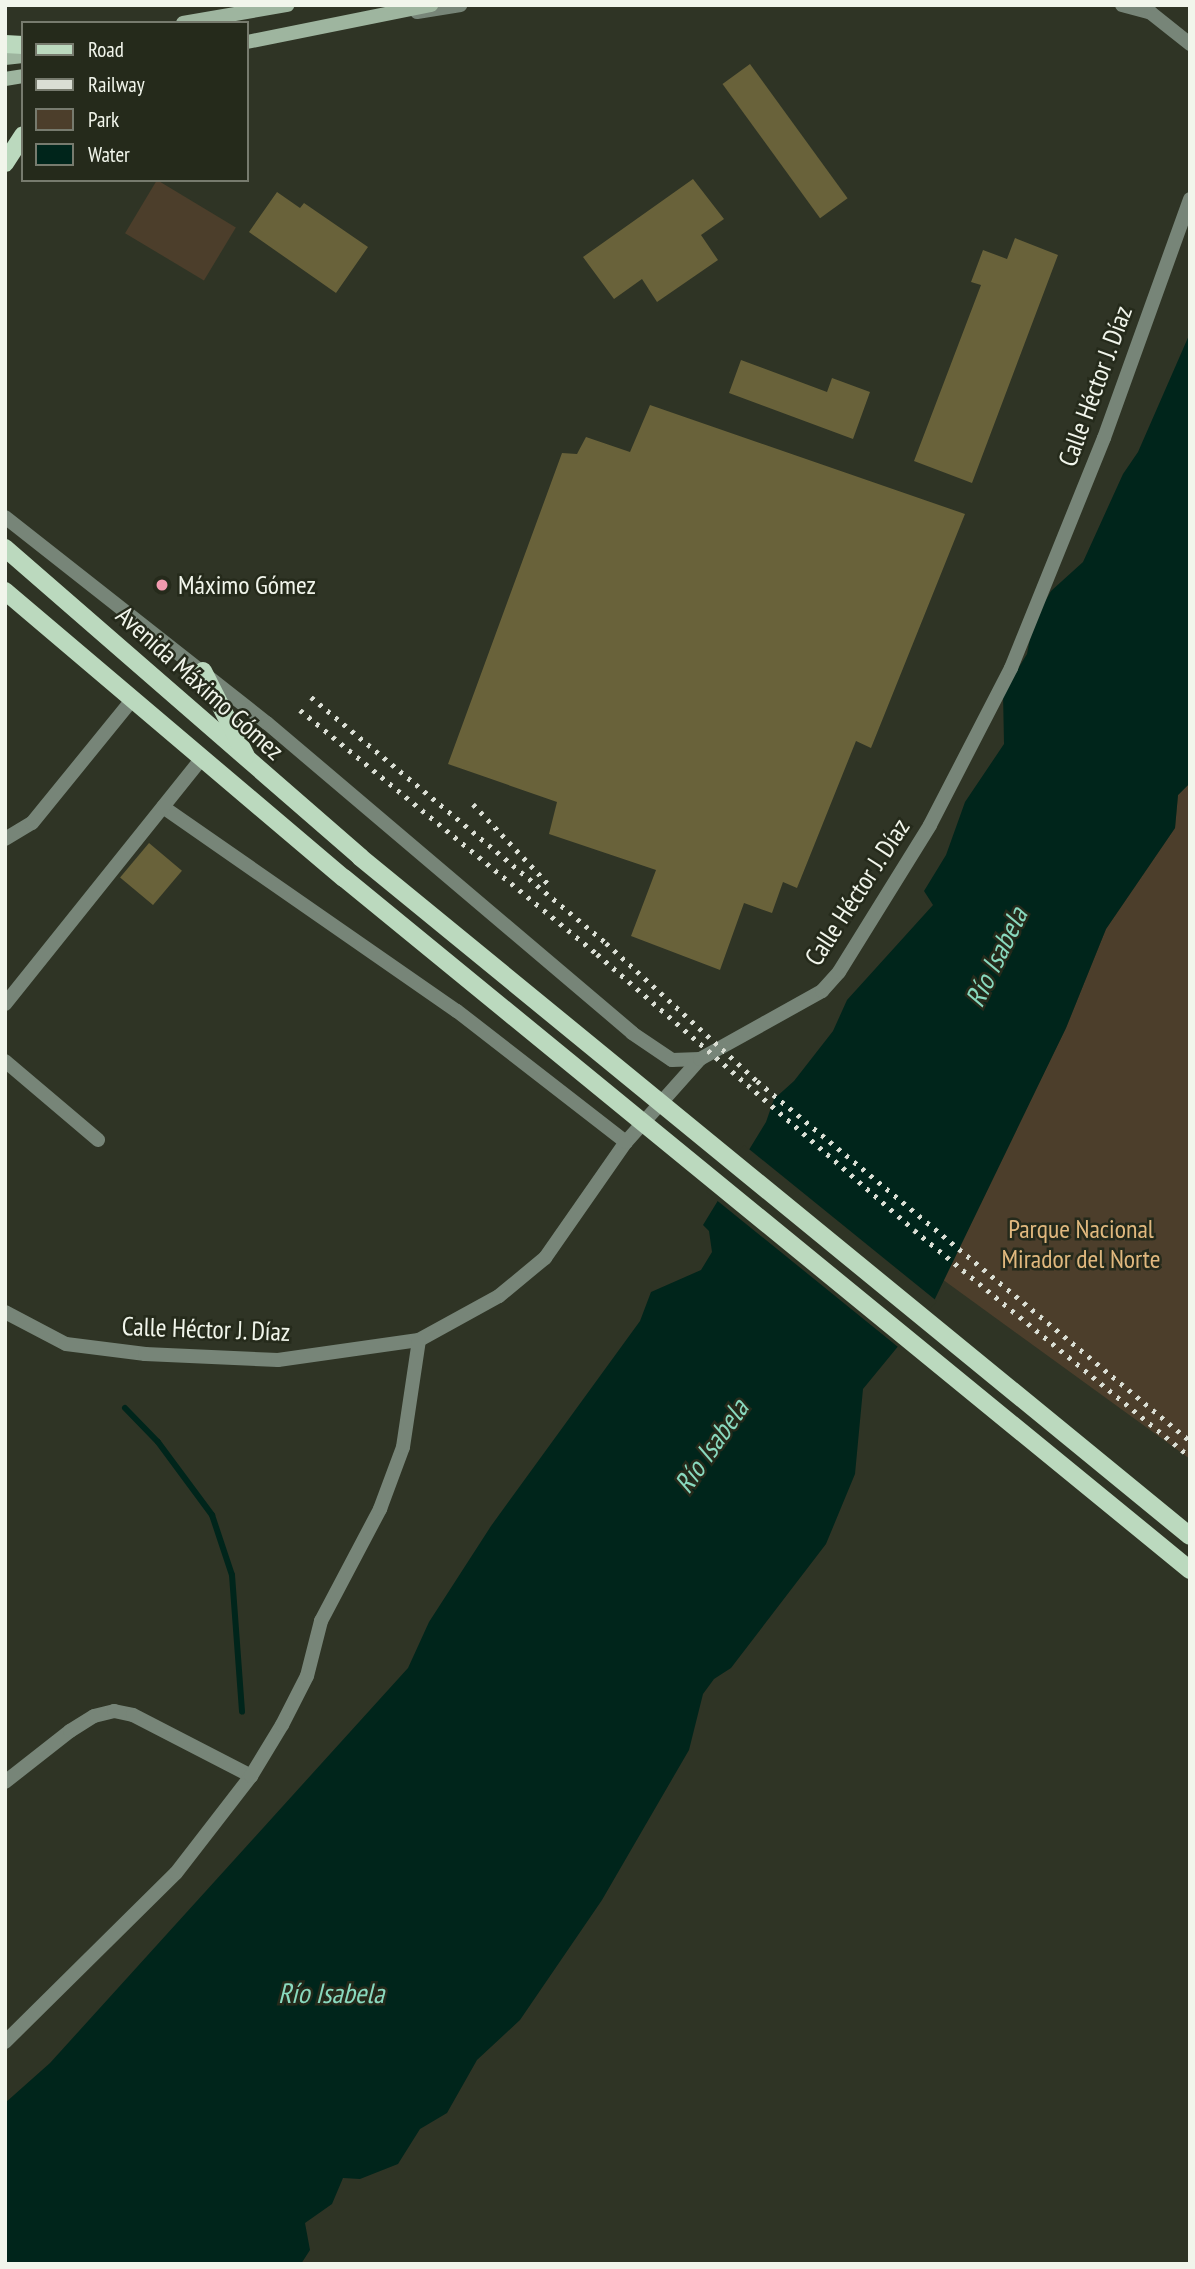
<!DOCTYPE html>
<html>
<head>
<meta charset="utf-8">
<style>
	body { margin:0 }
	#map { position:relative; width:1195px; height:2269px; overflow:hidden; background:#2f3425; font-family:"PT Sans Narrow",sans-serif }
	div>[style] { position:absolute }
	.green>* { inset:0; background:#4c3e2b; transform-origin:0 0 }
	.water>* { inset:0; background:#00251b }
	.pier>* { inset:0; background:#2f3425; transform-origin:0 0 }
	.stream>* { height:6px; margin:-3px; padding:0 3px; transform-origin:3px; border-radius:3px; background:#00251b }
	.building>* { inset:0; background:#69623a; transform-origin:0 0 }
	.minor>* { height:14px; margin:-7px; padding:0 7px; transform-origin:7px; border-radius:7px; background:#778578 }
	.secondary>* { height:14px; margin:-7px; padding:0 7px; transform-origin:7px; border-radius:7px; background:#9eb59f }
	.primary>* { height:18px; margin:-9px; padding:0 9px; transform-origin:9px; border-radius:9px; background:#bbd9be }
	.rail>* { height:5px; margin-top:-2.5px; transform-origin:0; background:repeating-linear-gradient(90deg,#daded4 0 3.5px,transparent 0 10.5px) }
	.primary-bridge>* { height:18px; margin:-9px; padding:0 9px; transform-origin:9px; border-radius:9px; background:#bbd9be }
	.dots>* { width:19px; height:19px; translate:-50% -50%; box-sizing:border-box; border:4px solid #252a1b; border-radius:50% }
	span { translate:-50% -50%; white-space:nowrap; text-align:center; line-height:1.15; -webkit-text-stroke:5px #252a1b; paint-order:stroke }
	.street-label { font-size:26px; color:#f1f5eb }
	.poi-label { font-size:26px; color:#f1f5eb }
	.left { translate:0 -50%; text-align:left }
	.park-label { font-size:26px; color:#e0b87e }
	.water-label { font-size:28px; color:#89d9be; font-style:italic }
	.frame { position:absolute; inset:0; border:7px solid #f1f5eb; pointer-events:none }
	.legend { position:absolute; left:21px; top:21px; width:228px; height:161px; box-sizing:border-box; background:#252a1b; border:2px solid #777b6e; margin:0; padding:9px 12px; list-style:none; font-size:21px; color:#f1f5eb }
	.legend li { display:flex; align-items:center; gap:14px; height:35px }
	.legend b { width:35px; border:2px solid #777b6e }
</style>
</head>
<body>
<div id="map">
	<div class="green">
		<div style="left:157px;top:180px;width:92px;height:62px;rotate:31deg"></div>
		<div style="clip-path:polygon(1190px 783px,1190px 1459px,942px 1279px,1066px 1028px,1106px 929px,1175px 828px,1178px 795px)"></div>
	</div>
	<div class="water">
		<div style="clip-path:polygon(1190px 333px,1190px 783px,1178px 795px,1175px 828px,1106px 929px,1066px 1028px,932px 1305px,863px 1389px,855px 1474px,826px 1544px,731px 1668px,714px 1679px,703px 1694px,689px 1750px,602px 1900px,520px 2020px,477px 2060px,447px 2113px,420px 2129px,398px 2164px,360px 2179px,343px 2178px,332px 2204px,305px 2223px,310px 2250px,301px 2264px,5px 2264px,5px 2103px,50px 2063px,408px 1668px,429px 1622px,491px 1526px,640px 1321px,651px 1292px,701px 1270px,712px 1252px,709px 1231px,703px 1225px,766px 1122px,774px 1099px,794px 1081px,833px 1031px,847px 1000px,933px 905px,924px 891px,946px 855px,965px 802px,1004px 744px,1003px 693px,1027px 654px,1033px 623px,1051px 591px,1083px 562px,1123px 474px,1138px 452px)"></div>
	</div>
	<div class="pier">
		<div style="left:744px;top:1145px;width:248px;height:60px;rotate:39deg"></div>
	</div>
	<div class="stream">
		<div style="left:125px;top:1408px;width:47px;rotate:45.9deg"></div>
		<div style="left:158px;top:1442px;width:91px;rotate:53.5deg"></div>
		<div style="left:212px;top:1515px;width:63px;rotate:71.6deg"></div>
		<div style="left:232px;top:1575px;width:137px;rotate:85.8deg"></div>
	</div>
	<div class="building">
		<div style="left:750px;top:64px;width:166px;height:34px;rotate:54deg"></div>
		<div style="clip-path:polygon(693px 179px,724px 219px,701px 235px,718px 260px,657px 302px,642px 279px,614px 299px,583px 257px)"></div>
		<div style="clip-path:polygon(277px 192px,300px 208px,304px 203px,368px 247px,336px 293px,249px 232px)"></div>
		<div style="clip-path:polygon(1015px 238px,1058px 255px,972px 483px,914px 461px,981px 285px,971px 282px,983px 250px,1007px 259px)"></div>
		<div style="clip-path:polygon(741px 360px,827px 392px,832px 378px,870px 392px,853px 439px,729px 393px)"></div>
		<div style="clip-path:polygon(650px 405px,965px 514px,871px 748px,856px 741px,797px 888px,783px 882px,772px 913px,744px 903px,720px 970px,631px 936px,656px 870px,549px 834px,557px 802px,448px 764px,562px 453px,577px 454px,586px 437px,630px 452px)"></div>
		<div style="left:149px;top:843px;width:43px;height:45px;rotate:40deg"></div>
	</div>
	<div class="minor">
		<div style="left:1122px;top:5px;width:30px;rotate:15deg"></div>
		<div style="left:1151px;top:13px;width:50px;rotate:38.5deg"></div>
		<div style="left:417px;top:12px;width:44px;rotate:-9.2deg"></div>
		<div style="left:5px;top:517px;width:333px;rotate:38.2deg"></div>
		<div style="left:267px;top:723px;width:479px;rotate:40.3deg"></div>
		<div style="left:632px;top:1033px;width:48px;rotate:34deg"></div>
		<div style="left:672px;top:1060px;width:28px;rotate:-2deg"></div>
		<div style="left:163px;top:807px;width:358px;rotate:34.8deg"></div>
		<div style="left:457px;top:1011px;width:214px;rotate:37.8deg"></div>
		<div style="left:5px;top:839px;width:31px;rotate:-31deg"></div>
		<div style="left:32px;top:823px;width:159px;rotate:-50.9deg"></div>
		<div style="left:5px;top:1004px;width:314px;rotate:-51.3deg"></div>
		<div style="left:5px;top:1061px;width:122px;rotate:40.3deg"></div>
		<div style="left:5px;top:1312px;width:69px;rotate:27.7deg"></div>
		<div style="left:66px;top:1344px;width:80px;rotate:7.2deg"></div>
		<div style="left:145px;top:1354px;width:133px;rotate:2.6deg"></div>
		<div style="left:278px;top:1360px;width:142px;rotate:-8.1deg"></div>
		<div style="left:419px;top:1340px;width:91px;rotate:-28.8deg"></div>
		<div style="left:499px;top:1296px;width:60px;rotate:-39.6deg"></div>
		<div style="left:545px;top:1258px;width:141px;rotate:-55.1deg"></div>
		<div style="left:626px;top:1142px;width:111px;rotate:-48.3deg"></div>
		<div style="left:700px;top:1059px;width:140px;rotate:-29.1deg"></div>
		<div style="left:822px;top:991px;width:25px;rotate:-48deg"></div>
		<div style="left:839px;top:972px;width:173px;rotate:-58.2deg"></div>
		<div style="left:930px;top:825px;width:177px;rotate:-62.7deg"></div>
		<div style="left:1011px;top:668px;width:248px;rotate:-68deg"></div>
		<div style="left:1104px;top:438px;width:254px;rotate:-70.2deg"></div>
		<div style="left:5px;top:1782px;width:83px;rotate:-38.1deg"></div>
		<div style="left:70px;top:1731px;width:28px;rotate:-32deg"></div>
		<div style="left:94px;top:1716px;width:21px;rotate:-14deg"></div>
		<div style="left:114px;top:1711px;width:19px;rotate:12deg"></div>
		<div style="left:133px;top:1715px;width:133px;rotate:27.3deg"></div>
		<div style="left:5px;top:2042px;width:240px;rotate:-44.7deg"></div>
		<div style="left:176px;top:1873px;width:123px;rotate:-52.3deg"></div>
		<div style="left:251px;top:1776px;width:60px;rotate:-58.7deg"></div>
		<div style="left:282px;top:1725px;width:55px;rotate:-63deg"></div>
		<div style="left:307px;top:1676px;width:57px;rotate:-75.7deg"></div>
		<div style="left:321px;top:1621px;width:127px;rotate:-62.2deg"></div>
		<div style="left:380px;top:1509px;width:66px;rotate:-69.6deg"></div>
		<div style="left:403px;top:1447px;width:108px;rotate:-81.5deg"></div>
	</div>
	<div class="secondary">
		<div style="left:183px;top:23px;width:106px;rotate:-9.8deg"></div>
		<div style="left:247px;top:42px;width:188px;rotate:-11.4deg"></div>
		<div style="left:5px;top:58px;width:18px;rotate:-6deg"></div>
		<div style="left:5px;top:79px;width:18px;rotate:-9deg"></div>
	</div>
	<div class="primary">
		<div style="left:5px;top:44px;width:18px;rotate:3deg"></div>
		<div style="left:5px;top:163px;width:33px;rotate:-57deg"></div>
		<div style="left:5px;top:548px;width:471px;rotate:41deg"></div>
		<div style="left:5px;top:591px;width:444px;rotate:40.3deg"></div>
		<div style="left:203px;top:671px;width:95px;rotate:63.2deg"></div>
	</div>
	<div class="rail">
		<div style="left:311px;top:697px;width:384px;rotate:39.8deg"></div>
		<div style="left:606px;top:943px;width:205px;rotate:42.4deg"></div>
		<div style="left:757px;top:1081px;width:563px;rotate:39.74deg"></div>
		<div style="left:300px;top:710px;width:384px;rotate:39.4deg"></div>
		<div style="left:597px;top:954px;width:420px;rotate:41deg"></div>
		<div style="left:914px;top:1230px;width:357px;rotate:39.4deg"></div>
		<div style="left:473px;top:804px;width:115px;rotate:46.8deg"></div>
	</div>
	<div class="primary-bridge">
		<div style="left:360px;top:857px;width:1072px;rotate:39.29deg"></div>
		<div style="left:344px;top:878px;width:1093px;rotate:39.28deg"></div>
	</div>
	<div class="dots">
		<div style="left:162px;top:585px;background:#f29aaf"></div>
	</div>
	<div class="street-label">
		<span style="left:1095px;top:386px;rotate:-70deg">Calle Héctor J. Díaz</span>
		<span style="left:200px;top:683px;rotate:42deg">Avenida Máximo Gómez</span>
		<span style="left:857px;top:892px;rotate:-57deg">Calle Héctor J. Díaz</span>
		<span style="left:206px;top:1329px;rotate:2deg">Calle Héctor J. Díaz</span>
	</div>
	<div class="poi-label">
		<span class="left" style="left:178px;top:585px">Máximo Gómez</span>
	</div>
	<div class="park-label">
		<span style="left:1081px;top:1244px">Parque Nacional<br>Mirador del Norte</span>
	</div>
	<div class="water-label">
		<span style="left:996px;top:957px;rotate:-64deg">Río Isabela</span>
		<span style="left:711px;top:1446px;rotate:-55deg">Río Isabela</span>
		<span style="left:331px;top:1993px">Río Isabela</span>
	</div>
	<div class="frame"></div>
	<ul class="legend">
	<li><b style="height:9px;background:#bbd9be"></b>Road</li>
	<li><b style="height:9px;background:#daded4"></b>Railway</li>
	<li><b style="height:19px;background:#4c3e2b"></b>Park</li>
	<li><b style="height:19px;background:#00251b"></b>Water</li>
	</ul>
</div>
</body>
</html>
